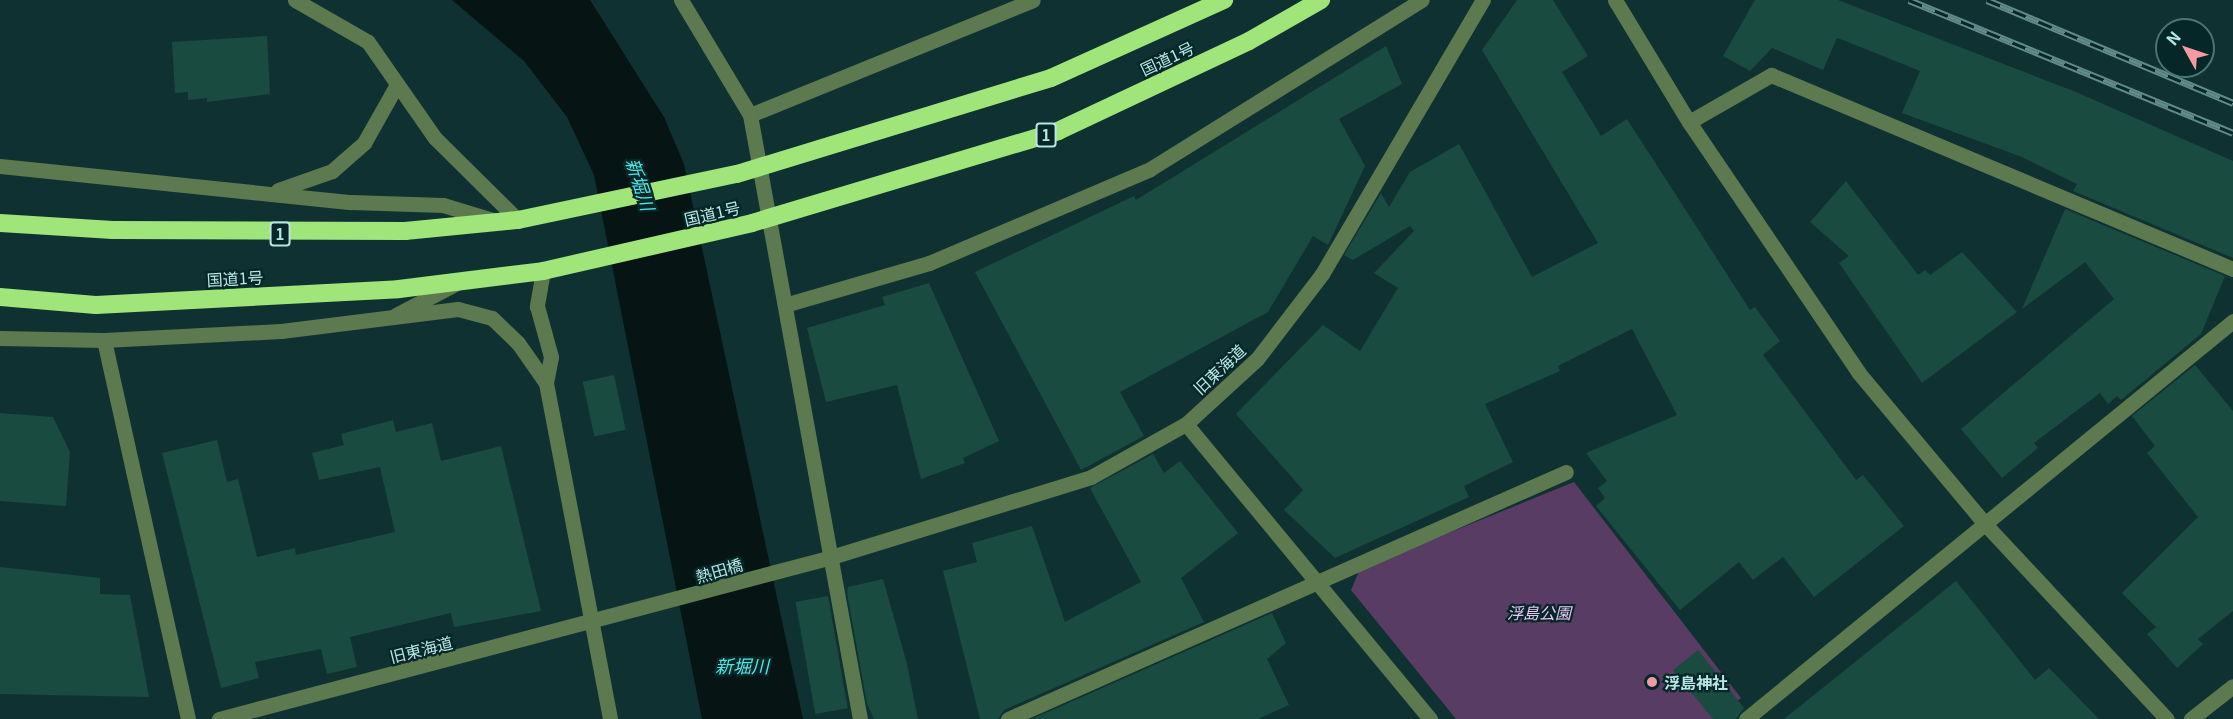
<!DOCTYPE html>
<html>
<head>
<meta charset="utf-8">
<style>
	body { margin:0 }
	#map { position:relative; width:2233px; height:719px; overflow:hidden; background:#103131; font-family:Georgia,"Noto Sans JP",serif }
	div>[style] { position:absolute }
	.green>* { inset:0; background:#583c64 }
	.water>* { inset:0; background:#061414 }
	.building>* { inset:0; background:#194b40; transform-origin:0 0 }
	.minor>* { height:15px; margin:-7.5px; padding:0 7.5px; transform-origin:7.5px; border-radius:7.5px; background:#5d794f }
	.highway>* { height:18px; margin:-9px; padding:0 9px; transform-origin:9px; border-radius:9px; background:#9fe579 }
	.rail>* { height:7px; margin-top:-3.5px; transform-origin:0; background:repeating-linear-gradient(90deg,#052727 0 14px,#628a8a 0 28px); box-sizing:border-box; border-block:2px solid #628a8a }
	.highway-bridge>* { height:18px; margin:-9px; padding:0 9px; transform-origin:9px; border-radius:9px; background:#9fe579 }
	.dots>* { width:16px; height:16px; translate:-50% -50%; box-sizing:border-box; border:3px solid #052727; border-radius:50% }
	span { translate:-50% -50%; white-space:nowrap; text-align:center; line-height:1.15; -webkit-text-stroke:4.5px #052727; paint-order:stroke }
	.shield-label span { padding:2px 4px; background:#052727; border:2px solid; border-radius:4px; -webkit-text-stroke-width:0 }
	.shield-label { font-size:15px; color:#b8e6e6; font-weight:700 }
	.street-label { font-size:16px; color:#b8e6e6 }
	.park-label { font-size:16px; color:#e8c5f7; font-style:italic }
	.poi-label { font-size:16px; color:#b8e6e6; font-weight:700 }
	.left { translate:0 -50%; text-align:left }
	.water-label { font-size:18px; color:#4ce9ea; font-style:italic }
	.north { position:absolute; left:2155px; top:18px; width:60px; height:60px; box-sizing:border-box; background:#052727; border:2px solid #4d7373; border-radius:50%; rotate:310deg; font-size:16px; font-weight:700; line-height:24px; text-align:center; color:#b8e6e6 }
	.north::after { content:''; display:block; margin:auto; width:21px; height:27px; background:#f49aa0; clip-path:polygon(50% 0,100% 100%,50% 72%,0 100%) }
</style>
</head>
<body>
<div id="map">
	<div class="green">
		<div style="clip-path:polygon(1574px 482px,1741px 698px,1716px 719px,1456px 719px,1351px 590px,1360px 569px)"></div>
	</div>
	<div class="water">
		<div style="clip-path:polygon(452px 0,590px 0,664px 117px,684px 164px,803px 719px,702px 719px,594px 175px,567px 117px,524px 61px)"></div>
	</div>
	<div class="building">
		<div style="clip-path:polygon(1517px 0,1553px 0,1588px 56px,1562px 72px,1601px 136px,1627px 119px,1750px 310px,1755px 307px,1780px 341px,1763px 355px,1856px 480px,1863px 475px,1904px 526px,1814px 597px,1783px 557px,1753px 580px,1739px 562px,1680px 610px,1596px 506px,1605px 498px,1598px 488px,1607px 481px,1586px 453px,1677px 415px,1632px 329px,1558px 366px,1560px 371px,1485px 404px,1513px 462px,1464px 486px,1469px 497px,1335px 558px,1284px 510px,1303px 490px,1236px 414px,1323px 325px,1360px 351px,1398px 288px,1374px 273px,1414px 231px,1410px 226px,1353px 260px,1344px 255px,1381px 193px,1389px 207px,1410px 172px,1459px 144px,1532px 277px,1598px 243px,1482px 50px)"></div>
		<div style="clip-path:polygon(1755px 0,1838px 0,2076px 92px,2233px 161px,2233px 258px,2073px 191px,2077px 184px,2022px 157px,1902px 113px,1920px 71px,1848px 42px,1837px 38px,1823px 70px,1772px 48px,1750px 71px,1723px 56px)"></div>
		<div style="clip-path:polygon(267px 36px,270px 94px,207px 102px,207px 98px,188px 100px,188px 92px,175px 93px,172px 42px)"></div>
		<div style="clip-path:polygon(1386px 46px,1402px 84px,1339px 119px,1365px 166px,1328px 245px,1313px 236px,1268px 312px,1120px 392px,1144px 436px,1081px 470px,975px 272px,1134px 196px,1136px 200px)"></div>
		<div style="clip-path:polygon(1846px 181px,1918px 275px,1925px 270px,1930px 275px,1962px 252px,2017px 312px,1922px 383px,1839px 263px,1849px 256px,1810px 222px)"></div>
		<div style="clip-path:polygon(2065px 209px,2225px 276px,2201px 334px,2121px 400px,2117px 396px,2108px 404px,2100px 393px,2034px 443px,2038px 448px,2002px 478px,1961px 429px,2114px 299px,2085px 262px,2022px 309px)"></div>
		<div style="clip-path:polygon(929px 283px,999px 441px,963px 458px,965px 463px,921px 479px,897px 385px,826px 402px,807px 328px,885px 305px,882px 297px)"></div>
		<div style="clip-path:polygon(2195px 365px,2233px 411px,2233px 611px,2198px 639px,2203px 644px,2177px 668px,2147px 634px,2156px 627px,2122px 593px,2198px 517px,2147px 453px,2155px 446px,2132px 416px)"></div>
		<div style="left:614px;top:375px;width:56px;height:32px;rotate:78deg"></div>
		<div style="clip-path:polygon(0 413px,53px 417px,70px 452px,66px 506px,0 501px)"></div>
		<div style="clip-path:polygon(393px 420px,396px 432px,432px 423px,441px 461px,501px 446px,541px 611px,454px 627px,451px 613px,350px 637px,357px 667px,327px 674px,321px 649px,255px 662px,259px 678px,221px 688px,162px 453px,217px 440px,227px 482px,238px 479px,257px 557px,295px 548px,296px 555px,395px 532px,380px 467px,319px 480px,312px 453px,344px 445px,341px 434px)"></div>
		<div style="clip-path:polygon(1153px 454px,1164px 473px,1180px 461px,1238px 533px,1181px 578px,1204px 622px,1004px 710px,998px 719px,980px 719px,943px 571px,977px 562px,972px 543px,1032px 526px,1065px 622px,1141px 582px,1090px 488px)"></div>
		<div style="clip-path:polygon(0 567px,100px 578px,100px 594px,130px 595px,149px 697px,0 694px)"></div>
		<div style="clip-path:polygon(883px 579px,907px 664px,918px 719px,874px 719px,867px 704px,847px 593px,848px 587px)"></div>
		<div style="clip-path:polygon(1956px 581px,2035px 680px,2049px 668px,2099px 719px,1784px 719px)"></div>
		<div style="left:828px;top:596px;width:114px;height:33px;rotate:80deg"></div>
		<div style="clip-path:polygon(1272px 613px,1286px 643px,1267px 659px,1289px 705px,1258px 719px,1032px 719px)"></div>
		<div style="clip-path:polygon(1698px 650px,1744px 708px,1736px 719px,1713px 719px,1673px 670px)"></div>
	</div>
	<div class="minor">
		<div style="left:295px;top:0;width:84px;rotate:29.9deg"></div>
		<div style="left:368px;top:42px;width:117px;rotate:55.1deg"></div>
		<div style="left:435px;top:138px;width:117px;rotate:44.7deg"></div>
		<div style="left:681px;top:0;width:134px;rotate:59deg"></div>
		<div style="left:750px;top:115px;width:305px;rotate:-22.1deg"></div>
		<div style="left:1615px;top:0;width:143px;rotate:58.8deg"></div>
		<div style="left:1689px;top:122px;width:302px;rotate:55.9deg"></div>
		<div style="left:1858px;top:372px;width:199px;rotate:50.1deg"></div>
		<div style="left:1986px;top:525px;width:265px;rotate:47deg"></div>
		<div style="left:750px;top:115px;width:614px;rotate:79.68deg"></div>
		<div style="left:1689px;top:122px;width:95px;rotate:-29.8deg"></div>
		<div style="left:1771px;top:75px;width:501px;rotate:22.78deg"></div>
		<div style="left:0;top:166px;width:353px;rotate:5.9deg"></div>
		<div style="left:351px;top:202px;width:92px;rotate:1.9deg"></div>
		<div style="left:443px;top:205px;width:55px;rotate:16.8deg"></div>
		<div style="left:278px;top:190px;width:57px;rotate:-19.4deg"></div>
		<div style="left:332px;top:171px;width:43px;rotate:-41.2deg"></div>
		<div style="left:364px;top:143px;width:63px;rotate:-60.6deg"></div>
		<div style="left:543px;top:271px;width:36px;rotate:100deg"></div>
		<div style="left:537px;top:306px;width:53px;rotate:74.6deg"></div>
		<div style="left:551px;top:357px;width:26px;rotate:101deg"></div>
		<div style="left:546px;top:383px;width:342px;rotate:79.2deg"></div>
		<div style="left:788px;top:304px;width:147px;rotate:-16.2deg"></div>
		<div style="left:929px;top:263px;width:240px;rotate:-23deg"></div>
		<div style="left:1150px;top:169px;width:320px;rotate:-31.9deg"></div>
		<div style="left:396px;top:315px;width:67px;rotate:-27.7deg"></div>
		<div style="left:0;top:338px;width:104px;rotate:1.1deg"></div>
		<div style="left:104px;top:340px;width:177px;rotate:-2.9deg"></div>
		<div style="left:281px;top:331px;width:178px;rotate:-7.1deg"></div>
		<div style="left:458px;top:309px;width:35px;rotate:15deg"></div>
		<div style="left:492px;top:318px;width:36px;rotate:44deg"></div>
		<div style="left:518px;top:343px;width:49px;rotate:55deg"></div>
		<div style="left:104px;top:340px;width:388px;rotate:77.5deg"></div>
		<div style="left:1186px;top:424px;width:383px;rotate:50.4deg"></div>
		<div style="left:219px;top:719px;width:630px;rotate:-14.81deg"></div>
		<div style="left:828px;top:558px;width:275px;rotate:-17.1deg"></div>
		<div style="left:1091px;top:477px;width:109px;rotate:-29.2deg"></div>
		<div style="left:1186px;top:424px;width:96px;rotate:-42.5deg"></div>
		<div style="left:1257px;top:359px;width:107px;rotate:-52.6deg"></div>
		<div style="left:1322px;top:274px;width:318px;rotate:-59.6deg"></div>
		<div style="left:1008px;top:719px;width:610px;rotate:-23.88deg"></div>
		<div style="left:1746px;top:719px;width:629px;rotate:-39.26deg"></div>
		<div style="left:2191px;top:719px;width:53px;rotate:-38.2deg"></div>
	</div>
	<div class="highway">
		<div style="left:0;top:223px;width:113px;rotate:3.5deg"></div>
		<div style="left:113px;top:230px;width:292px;rotate:0.2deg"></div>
		<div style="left:405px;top:231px;width:114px;rotate:-5.6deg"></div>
		<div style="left:518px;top:220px;width:224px;rotate:-11.9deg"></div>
		<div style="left:0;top:297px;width:96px;rotate:4.8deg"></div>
		<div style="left:96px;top:305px;width:303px;rotate:-3deg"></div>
		<div style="left:399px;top:289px;width:145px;rotate:-7.1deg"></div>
		<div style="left:543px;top:271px;width:214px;rotate:-12.9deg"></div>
	</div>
	<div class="rail">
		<div style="left:1909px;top:0;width:350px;rotate:22.3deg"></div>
		<div style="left:1987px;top:0;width:267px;rotate:22.7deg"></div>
	</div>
	<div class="highway-bridge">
		<div style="left:737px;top:174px;width:328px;rotate:-17deg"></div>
		<div style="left:1051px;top:78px;width:190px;rotate:-24.3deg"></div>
		<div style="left:752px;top:223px;width:320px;rotate:-16.7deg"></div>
		<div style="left:1058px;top:131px;width:211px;rotate:-25.2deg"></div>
		<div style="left:1249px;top:41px;width:83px;rotate:-29.7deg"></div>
	</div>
	<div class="dots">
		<div style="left:1652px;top:682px;background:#f49aa0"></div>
	</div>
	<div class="shield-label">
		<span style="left:1046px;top:135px">1</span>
		<span style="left:280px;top:234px">1</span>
	</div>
	<div class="street-label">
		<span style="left:1167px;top:58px;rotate:-25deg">国道1号</span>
		<span style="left:712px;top:213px;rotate:-13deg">国道1号</span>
		<span style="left:235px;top:278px;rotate:-3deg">国道1号</span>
		<span style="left:1219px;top:369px;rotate:-43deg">旧東海道</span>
		<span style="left:719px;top:570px;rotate:-16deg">熱田橋</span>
		<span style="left:421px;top:649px;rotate:-14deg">旧東海道</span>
	</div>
	<div class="park-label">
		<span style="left:1539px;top:612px">浮島公園</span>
	</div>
	<div class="poi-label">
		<span class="left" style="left:1664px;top:682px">浮島神社</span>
	</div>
	<div class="water-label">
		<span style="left:641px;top:184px;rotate:72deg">新堀川</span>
		<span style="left:742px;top:665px">新堀川</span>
	</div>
	<div class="north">N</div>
</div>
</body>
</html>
